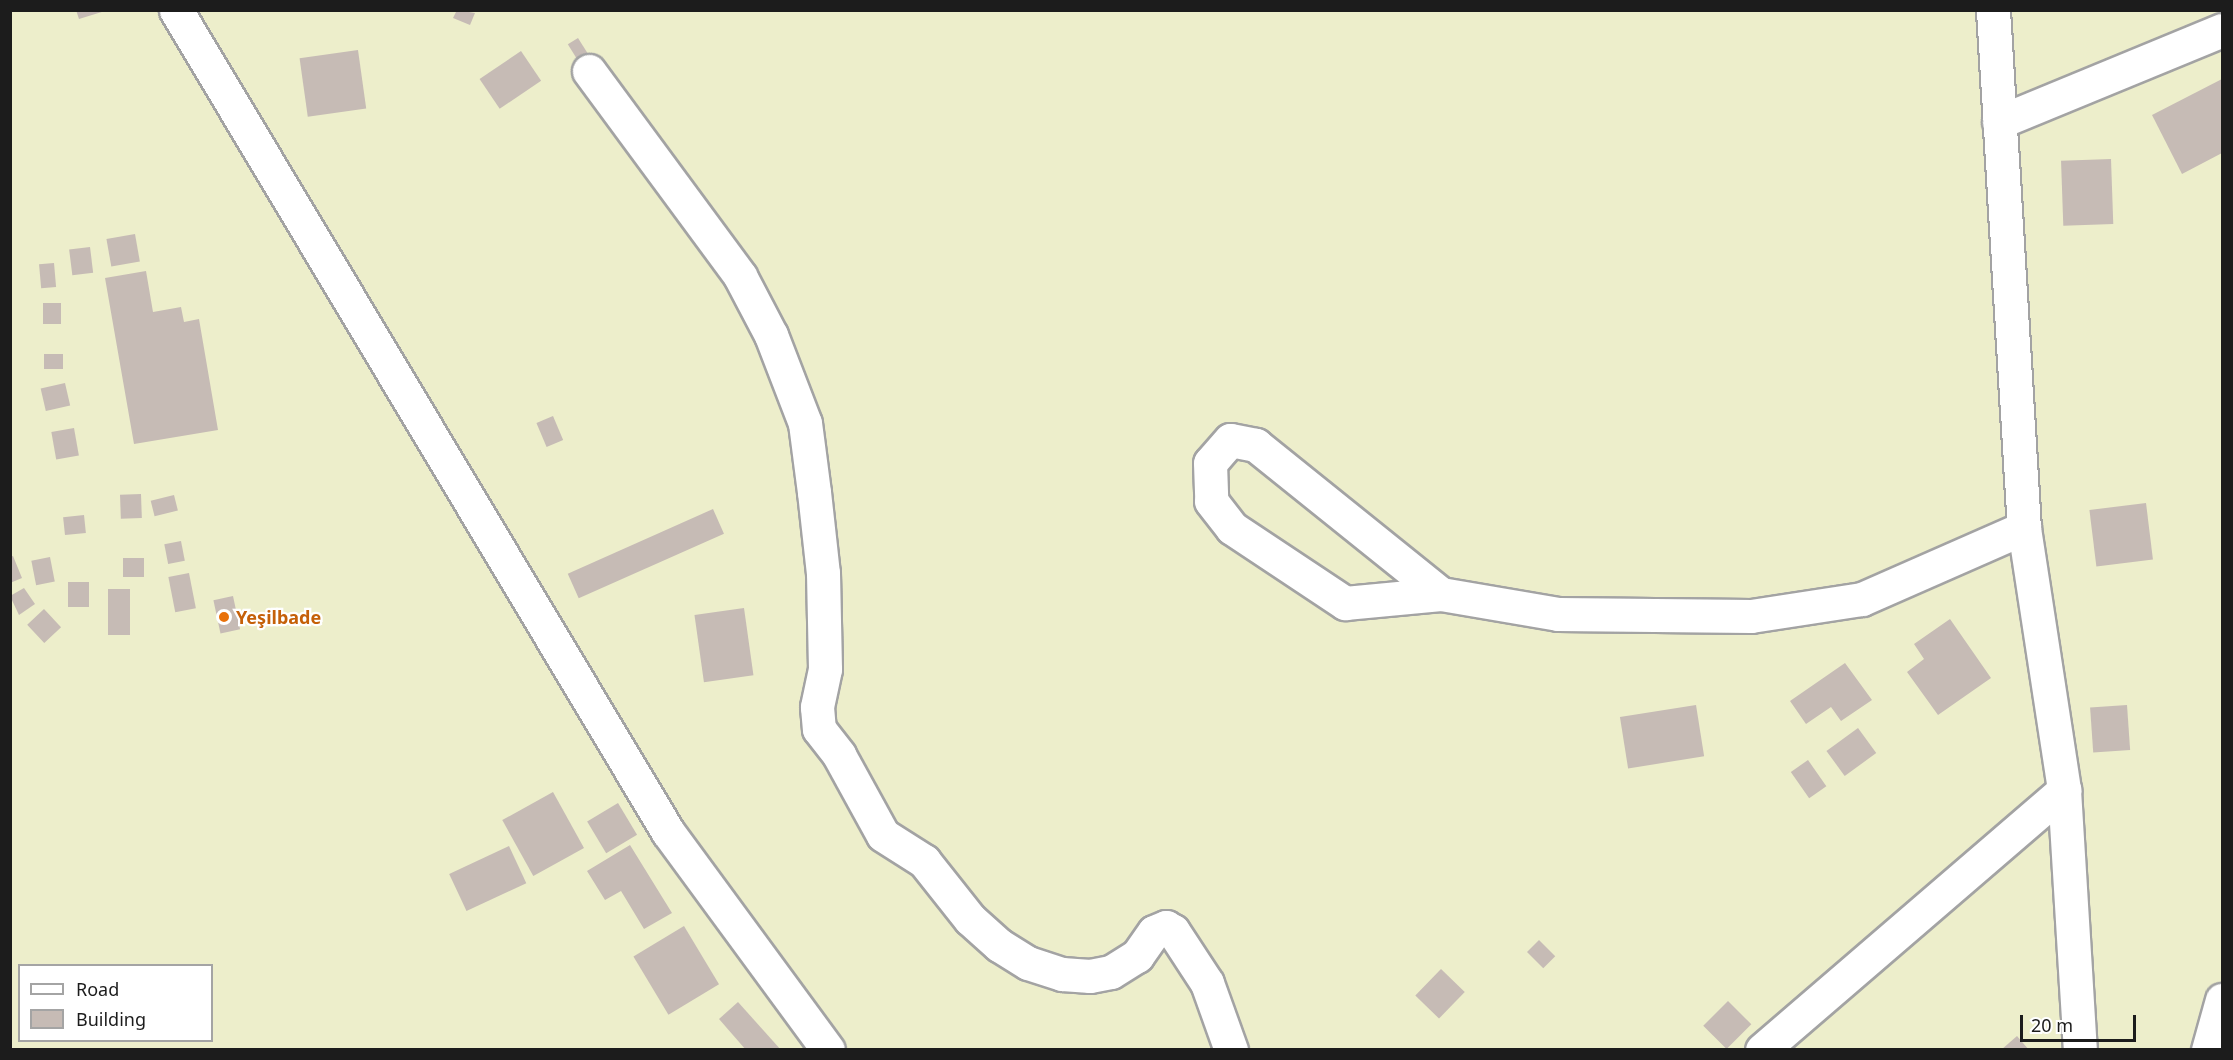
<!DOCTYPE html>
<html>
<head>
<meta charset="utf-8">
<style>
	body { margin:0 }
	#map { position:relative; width:2233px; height:1060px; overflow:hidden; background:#eee9e1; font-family:"Noto Sans",sans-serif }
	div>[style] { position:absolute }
	.farmland>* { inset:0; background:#edeecb }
	.building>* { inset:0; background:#c6bbb5; transform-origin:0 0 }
	.roads { filter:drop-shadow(2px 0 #a3a3a3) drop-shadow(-2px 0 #a3a3a3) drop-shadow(0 2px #a3a3a3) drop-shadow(0 -2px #a3a3a3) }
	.minor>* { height:33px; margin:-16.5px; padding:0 16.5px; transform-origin:16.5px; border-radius:16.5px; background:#fff }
	.dots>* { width:16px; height:16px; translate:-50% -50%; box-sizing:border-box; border:3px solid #fff; border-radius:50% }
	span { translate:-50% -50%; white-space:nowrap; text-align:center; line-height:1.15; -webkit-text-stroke:4.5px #fff; paint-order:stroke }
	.food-label { font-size:18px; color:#c56008; font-weight:700 }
	.left { translate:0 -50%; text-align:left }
	.frame { position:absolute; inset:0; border:12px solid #1c1c1c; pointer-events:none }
	.legend { position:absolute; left:18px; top:964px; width:195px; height:78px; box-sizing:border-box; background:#fff; border:2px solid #a4a4a4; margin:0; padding:8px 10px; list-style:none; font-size:18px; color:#1c1c1c }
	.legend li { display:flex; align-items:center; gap:12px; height:30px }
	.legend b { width:30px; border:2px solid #a4a4a4 }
	.scale { position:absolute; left:2020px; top:1015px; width:116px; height:27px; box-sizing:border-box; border:3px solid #1c1c1c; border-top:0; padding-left:8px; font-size:18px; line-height:21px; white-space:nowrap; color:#1c1c1c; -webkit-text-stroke:4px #fff; paint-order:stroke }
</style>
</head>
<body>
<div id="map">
	<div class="farmland">
		<div style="clip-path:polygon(evenodd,10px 11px,2222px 11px,2222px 1049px,11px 1049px,10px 11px,20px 966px,212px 966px,212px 1040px,20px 1040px,20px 966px)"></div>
	</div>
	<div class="building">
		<div style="clip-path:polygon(76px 10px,105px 10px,105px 11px,79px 19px)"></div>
		<div style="clip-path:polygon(457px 10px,475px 13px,470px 25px,453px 18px)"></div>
		<div style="left:578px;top:38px;width:19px;height:12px;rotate:58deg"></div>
		<div style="left:358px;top:50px;width:59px;height:59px;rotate:82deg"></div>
		<div style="left:521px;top:51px;width:36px;height:50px;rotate:56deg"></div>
		<div style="clip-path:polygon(2222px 79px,2222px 153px,2182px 174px,2152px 115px)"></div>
		<div style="left:2111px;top:159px;width:65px;height:50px;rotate:88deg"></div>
		<div style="left:135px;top:234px;width:28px;height:29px;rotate:80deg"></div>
		<div style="left:90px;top:247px;width:26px;height:21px;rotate:83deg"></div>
		<div style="left:54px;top:263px;width:24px;height:15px;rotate:85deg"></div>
		<div style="clip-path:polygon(146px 271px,153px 312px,181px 307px,184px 322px,199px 319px,218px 430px,134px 444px,105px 278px)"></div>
		<div style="left:43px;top:303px;width:18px;height:21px"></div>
		<div style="left:44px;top:354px;width:19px;height:15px"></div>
		<div style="left:65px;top:383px;width:23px;height:25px;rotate:77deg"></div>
		<div style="left:553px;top:416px;width:26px;height:18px;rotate:67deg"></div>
		<div style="left:74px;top:428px;width:28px;height:23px;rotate:80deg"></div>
		<div style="left:141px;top:494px;width:24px;height:21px;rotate:88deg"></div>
		<div style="left:174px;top:495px;width:16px;height:24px;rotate:76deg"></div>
		<div style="left:2146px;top:503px;width:57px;height:57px;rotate:83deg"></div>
		<div style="left:713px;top:509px;width:27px;height:159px;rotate:66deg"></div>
		<div style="left:84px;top:515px;width:18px;height:21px;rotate:84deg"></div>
		<div style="left:181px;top:541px;width:20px;height:17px;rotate:79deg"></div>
		<div style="clip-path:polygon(13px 556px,22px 578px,10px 583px,10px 557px)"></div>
		<div style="left:50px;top:557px;width:25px;height:19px;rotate:79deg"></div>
		<div style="left:123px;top:558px;width:21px;height:19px"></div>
		<div style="left:189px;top:573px;width:36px;height:21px;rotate:79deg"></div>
		<div style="left:68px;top:582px;width:21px;height:25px"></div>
		<div style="clip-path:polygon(24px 588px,35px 604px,19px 615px,10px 596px)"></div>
		<div style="left:108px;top:589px;width:22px;height:46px"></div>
		<div style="left:233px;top:596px;width:34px;height:20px;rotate:78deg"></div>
		<div style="left:744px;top:608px;width:68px;height:50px;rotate:82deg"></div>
		<div style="left:44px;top:609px;width:25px;height:23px;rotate:47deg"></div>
		<div style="clip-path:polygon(1950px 619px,1991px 678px,1938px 715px,1907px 672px,1924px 659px,1914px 644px)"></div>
		<div style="clip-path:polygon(1845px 663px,1872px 700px,1841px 721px,1831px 707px,1806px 724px,1790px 701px)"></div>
		<div style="left:1696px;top:705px;width:52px;height:77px;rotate:81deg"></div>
		<div style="left:2127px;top:705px;width:45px;height:37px;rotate:86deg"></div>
		<div style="left:1858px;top:728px;width:31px;height:39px;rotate:54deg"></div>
		<div style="left:1808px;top:760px;width:32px;height:21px;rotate:55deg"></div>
		<div style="left:553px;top:792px;width:64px;height:58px;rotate:61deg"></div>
		<div style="left:618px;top:803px;width:37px;height:36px;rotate:59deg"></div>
		<div style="clip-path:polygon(630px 845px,672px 913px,644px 929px,621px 891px,605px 900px,587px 871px)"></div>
		<div style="left:509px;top:846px;width:41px;height:66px;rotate:65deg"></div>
		<div style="left:684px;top:926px;width:68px;height:59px;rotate:59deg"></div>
		<div style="left:1539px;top:940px;width:23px;height:17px;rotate:45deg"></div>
		<div style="left:1441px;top:969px;width:33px;height:37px;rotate:44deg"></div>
		<div style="left:1728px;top:1001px;width:33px;height:35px;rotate:45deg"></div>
		<div style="clip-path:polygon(738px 1002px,781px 1050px,746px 1050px,719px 1019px)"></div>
		<div style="clip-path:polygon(2017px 1036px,2029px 1050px,2001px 1050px)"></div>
	</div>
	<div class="roads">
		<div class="minor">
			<div style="left:176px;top:10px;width:958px;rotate:59.1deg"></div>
			<div style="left:668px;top:832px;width:270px;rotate:53.7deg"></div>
			<div style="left:1993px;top:10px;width:519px;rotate:86.58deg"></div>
			<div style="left:2024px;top:528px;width:265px;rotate:81.3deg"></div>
			<div style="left:2064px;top:790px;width:260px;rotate:86.5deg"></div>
			<div style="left:589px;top:71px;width:255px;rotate:53.6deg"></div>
			<div style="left:740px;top:276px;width:67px;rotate:62.3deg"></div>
			<div style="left:771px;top:335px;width:94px;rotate:68.9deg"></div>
			<div style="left:805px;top:423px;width:70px;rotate:82.6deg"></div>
			<div style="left:814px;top:492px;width:81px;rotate:83.7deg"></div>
			<div style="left:823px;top:573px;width:96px;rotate:88.8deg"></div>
			<div style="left:825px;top:669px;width:39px;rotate:102deg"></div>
			<div style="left:817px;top:707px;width:22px;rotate:85deg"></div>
			<div style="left:819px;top:729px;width:33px;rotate:52deg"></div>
			<div style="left:839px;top:755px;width:91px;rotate:61.2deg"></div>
			<div style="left:883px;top:835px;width:49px;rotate:32.4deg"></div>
			<div style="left:924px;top:861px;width:74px;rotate:51.6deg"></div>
			<div style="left:970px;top:919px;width:39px;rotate:42deg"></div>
			<div style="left:999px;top:945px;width:34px;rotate:32deg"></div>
			<div style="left:1028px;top:963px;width:36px;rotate:18deg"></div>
			<div style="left:1062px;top:974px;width:28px;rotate:4deg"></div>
			<div style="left:1090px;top:976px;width:21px;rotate:-11deg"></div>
			<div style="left:1111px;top:972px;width:31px;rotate:-32deg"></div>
			<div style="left:1137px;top:956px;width:29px;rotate:-55deg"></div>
			<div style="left:1154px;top:932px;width:13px;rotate:-23deg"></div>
			<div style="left:1166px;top:927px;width:8px;rotate:30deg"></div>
			<div style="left:1173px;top:931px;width:62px;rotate:56.8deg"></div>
			<div style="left:1207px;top:983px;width:71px;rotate:70.3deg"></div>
			<div style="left:1999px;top:122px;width:241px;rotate:-22.4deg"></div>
			<div style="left:1441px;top:594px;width:238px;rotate:-141.2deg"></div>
			<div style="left:1256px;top:445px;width:26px;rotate:-169deg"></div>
			<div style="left:1230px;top:440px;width:30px;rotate:131deg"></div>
			<div style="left:1210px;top:463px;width:38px;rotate:88deg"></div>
			<div style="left:1211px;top:501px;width:34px;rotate:52deg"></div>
			<div style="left:1232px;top:528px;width:136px;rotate:33.6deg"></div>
			<div style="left:1345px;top:603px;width:96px;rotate:-5.4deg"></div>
			<div style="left:1441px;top:594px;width:119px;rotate:9.7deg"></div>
			<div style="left:1558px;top:614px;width:193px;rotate:0.6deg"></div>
			<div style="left:1751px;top:616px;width:112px;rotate:-8.7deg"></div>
			<div style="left:1862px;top:599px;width:177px;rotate:-23.7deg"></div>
			<div style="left:1762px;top:1050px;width:399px;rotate:-40.7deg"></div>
			<div style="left:2208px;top:1050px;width:52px;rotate:-74.4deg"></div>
		</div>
	</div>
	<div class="dots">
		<div style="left:224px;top:617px;background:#e8710a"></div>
	</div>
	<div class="food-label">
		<span class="left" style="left:236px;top:617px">Yeşilbade</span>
	</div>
	<div class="frame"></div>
	<ul class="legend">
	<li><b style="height:8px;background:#fff"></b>Road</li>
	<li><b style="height:16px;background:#c6bbb5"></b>Building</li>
	</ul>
	<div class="scale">20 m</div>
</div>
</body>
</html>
